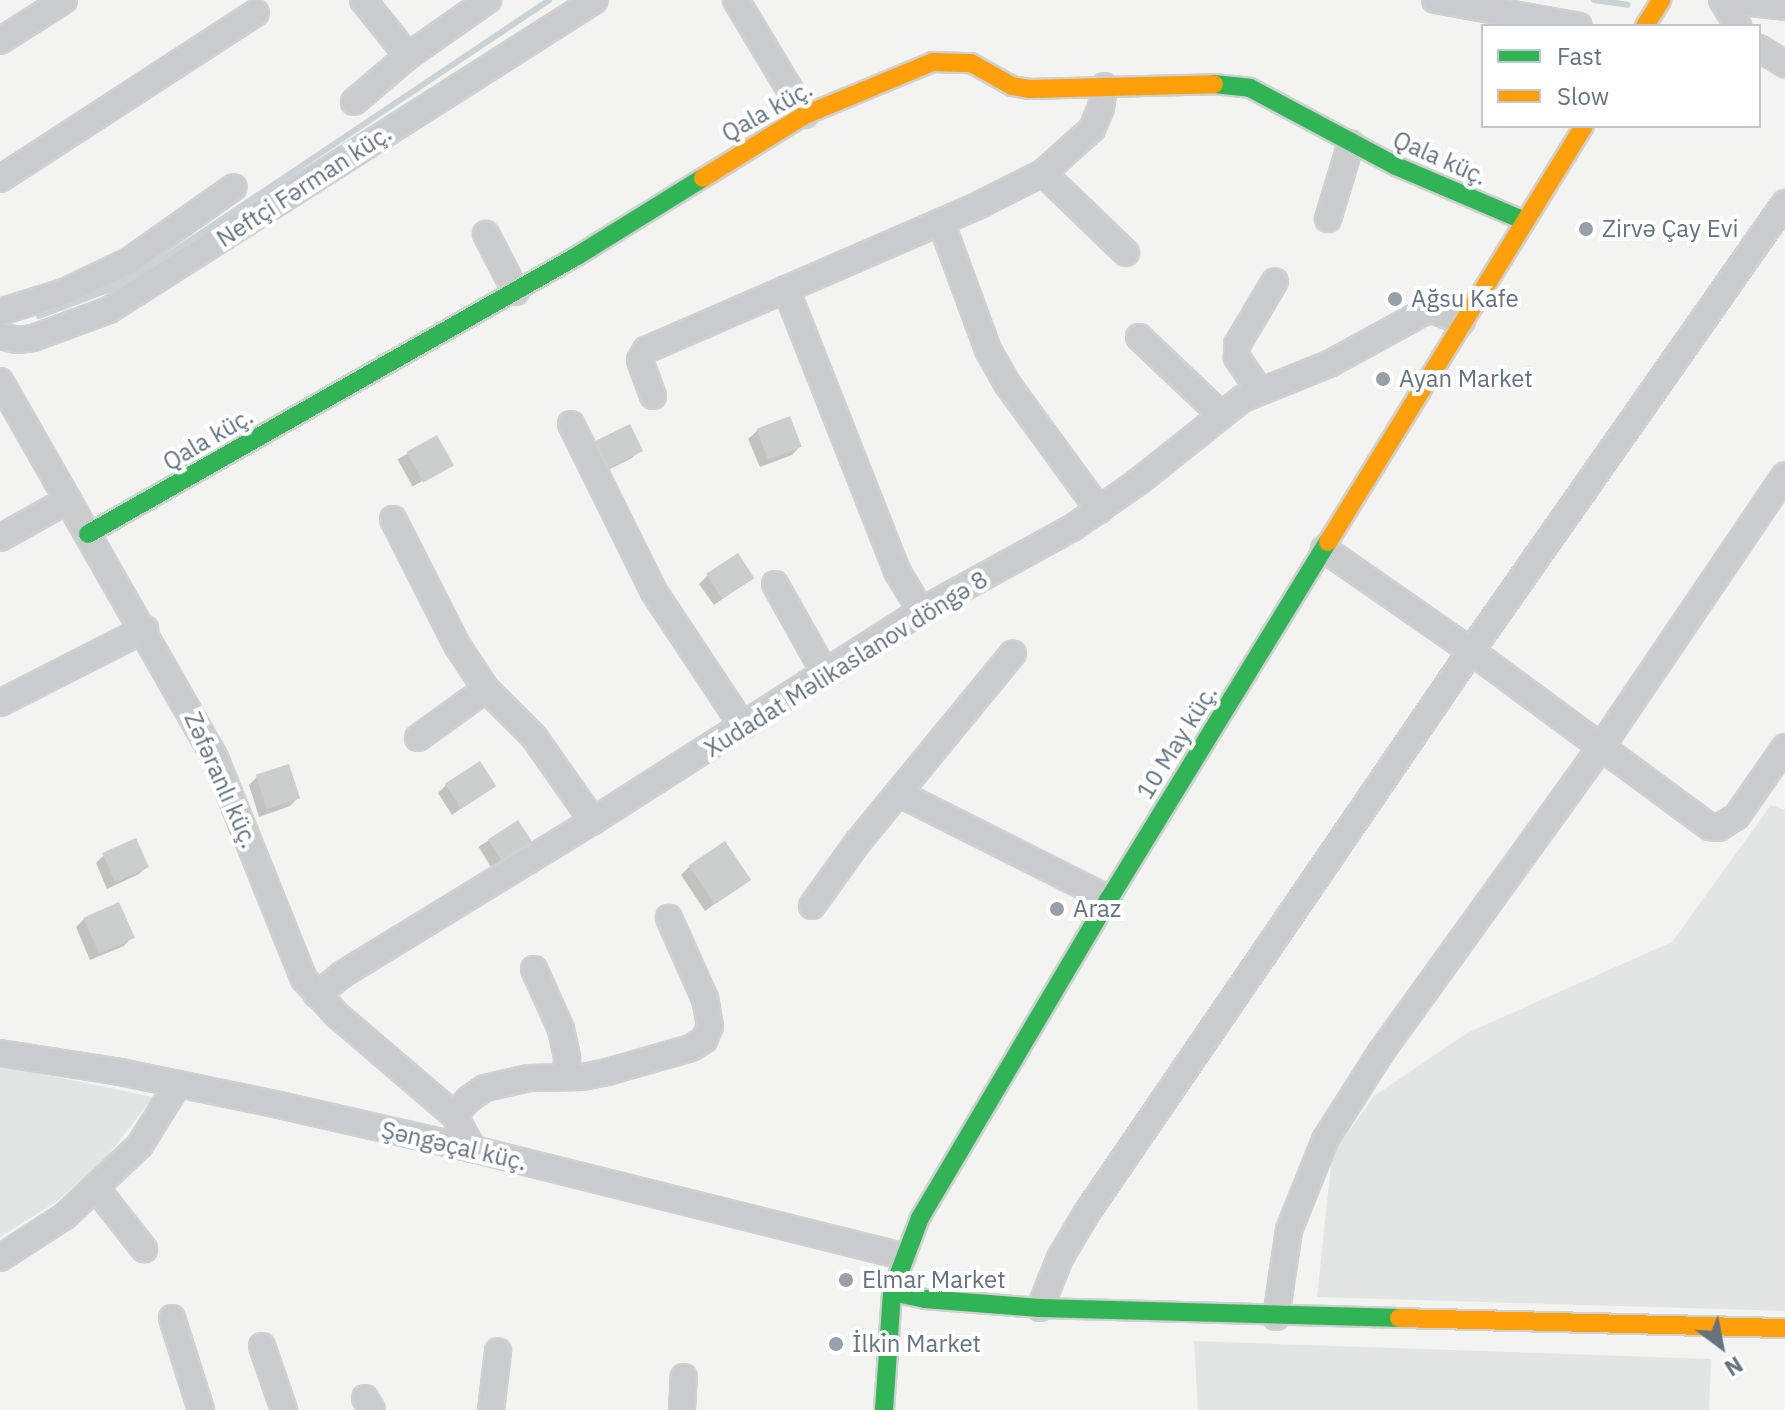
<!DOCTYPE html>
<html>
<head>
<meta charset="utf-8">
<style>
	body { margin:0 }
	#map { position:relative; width:1785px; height:1410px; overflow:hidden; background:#f3f4f2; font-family:"IBM Plex Sans",sans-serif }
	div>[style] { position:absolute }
	.built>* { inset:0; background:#e3e5e4 }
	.shadow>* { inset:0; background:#0003; transform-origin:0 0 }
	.stream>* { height:6px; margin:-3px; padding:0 3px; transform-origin:3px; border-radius:3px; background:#cbd2d5 }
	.building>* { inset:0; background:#cccece; transform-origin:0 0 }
	.roads { filter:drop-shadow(2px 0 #cfd0d0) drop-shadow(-2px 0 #cfd0d0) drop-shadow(0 2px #cfd0d0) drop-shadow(0 -2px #cfd0d0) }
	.street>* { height:24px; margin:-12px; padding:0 12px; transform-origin:12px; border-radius:12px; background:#c9cbcc }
	.fast>* { height:18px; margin:-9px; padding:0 9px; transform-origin:9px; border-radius:9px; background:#30b455 }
	.slow>* { height:18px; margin:-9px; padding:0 9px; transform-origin:9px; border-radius:9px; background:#ff9f0a }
	.dots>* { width:22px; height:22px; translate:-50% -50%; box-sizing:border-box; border:4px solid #fff; border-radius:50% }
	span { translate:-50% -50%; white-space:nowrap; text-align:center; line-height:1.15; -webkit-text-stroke:8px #fff; paint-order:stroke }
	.street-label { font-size:24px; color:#657380 }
	.poi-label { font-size:24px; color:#657380 }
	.left { translate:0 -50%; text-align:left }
	.legend { position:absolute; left:1481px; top:24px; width:280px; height:104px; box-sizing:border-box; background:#fff; border:2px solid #c1c7cc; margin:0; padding:10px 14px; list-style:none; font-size:24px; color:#657380 }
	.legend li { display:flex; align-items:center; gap:16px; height:40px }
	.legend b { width:40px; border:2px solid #c1c7cc }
	.north { position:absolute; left:1681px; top:1306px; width:80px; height:80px; -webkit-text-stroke:6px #fff; paint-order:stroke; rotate:148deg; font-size:22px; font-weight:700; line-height:32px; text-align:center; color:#657380 }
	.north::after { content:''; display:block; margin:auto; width:28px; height:36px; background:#657380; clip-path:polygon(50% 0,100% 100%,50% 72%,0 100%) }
</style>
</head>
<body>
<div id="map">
	<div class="built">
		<div style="clip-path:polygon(1771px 805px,1785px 810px,1785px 1311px,1317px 1297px,1332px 1155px,1374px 1096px,1469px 1032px,1672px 942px)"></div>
		<div style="clip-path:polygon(0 1065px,153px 1097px,105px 1159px,56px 1202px,0 1237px)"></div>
		<div style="clip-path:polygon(1194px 1341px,1711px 1359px,1709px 1410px,1198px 1410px)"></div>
	</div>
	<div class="shadow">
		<div style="clip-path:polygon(789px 418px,800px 446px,792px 455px,760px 467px,748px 439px,757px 431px)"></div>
		<div style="left:436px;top:438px;width:31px;height:44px;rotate:61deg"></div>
		<div style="clip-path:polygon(640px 450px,632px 458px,594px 477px,582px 453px)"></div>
		<div style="clip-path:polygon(708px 575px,752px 578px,714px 605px,699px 584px)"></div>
		<div style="clip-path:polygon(257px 777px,298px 798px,290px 806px,259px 817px,249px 785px)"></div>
		<div style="clip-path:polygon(446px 785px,493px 786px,452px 815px,438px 793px)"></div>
		<div style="left:518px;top:823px;width:26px;height:46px;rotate:59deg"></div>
		<div style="clip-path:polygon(104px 855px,147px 866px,139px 874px,107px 889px,96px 863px)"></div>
		<div style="clip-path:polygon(689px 867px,748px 879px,705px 911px,681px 875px)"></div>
		<div style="clip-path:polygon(84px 919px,132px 937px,124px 946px,90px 960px,76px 927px)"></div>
	</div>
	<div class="stream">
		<div style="left:1594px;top:0;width:34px;rotate:8deg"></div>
		<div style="left:39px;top:316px;width:79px;rotate:-20.7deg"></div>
		<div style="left:113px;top:288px;width:56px;rotate:-30.3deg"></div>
		<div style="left:161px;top:260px;width:467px;rotate:-33.8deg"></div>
	</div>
	<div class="building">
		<div style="left:790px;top:416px;width:33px;height:36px;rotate:69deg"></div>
		<div style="left:630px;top:424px;width:30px;height:46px;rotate:64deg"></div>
		<div style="left:437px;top:435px;width:35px;height:35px;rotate:61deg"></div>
		<div style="left:738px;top:553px;width:30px;height:38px;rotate:57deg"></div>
		<div style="left:480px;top:761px;width:30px;height:42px;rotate:57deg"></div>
		<div style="left:289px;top:764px;width:36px;height:35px;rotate:72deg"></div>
		<div style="left:518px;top:820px;width:30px;height:36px;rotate:57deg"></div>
		<div style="left:136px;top:838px;width:32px;height:37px;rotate:66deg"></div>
		<div style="left:725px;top:841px;width:47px;height:44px;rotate:56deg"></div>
		<div style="left:119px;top:902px;width:39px;height:39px;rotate:66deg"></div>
	</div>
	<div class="roads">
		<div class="street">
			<div style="left:363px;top:0;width:72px;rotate:51.2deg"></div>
			<div style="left:736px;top:0;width:134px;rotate:59deg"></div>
			<div style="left:1435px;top:0;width:146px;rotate:10.2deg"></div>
			<div style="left:1722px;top:0;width:31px;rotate:58deg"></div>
			<div style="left:1724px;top:0;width:61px;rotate:6.5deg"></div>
			<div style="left:0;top:41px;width:76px;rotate:-32.6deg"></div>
			<div style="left:1759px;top:48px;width:31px;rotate:32deg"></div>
			<div style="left:354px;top:102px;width:71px;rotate:-40.4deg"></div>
			<div style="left:408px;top:56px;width:98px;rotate:-35deg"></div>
			<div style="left:1043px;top:173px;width:115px;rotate:43.9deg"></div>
			<div style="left:0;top:179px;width:305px;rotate:-33deg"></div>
			<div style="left:1328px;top:219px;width:79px;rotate:-73.2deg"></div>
			<div style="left:941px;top:222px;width:136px;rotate:69.8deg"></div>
			<div style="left:988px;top:350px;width:40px;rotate:60.3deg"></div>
			<div style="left:1008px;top:385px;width:155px;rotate:53.9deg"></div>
			<div style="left:486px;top:234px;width:65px;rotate:62.7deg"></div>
			<div style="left:786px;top:289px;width:303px;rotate:68.5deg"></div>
			<div style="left:897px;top:571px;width:47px;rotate:59deg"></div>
			<div style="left:0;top:312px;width:67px;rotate:-17.4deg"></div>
			<div style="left:64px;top:292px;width:72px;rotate:-25.5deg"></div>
			<div style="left:129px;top:261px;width:128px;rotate:-35.2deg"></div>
			<div style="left:0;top:336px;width:17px;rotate:13deg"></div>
			<div style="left:17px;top:340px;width:16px;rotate:-7deg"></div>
			<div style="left:33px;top:338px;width:81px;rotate:-20.2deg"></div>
			<div style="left:109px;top:310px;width:576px;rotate:-32.53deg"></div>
			<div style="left:1139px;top:337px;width:112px;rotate:43.5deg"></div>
			<div style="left:0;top:381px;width:434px;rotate:60.3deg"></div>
			<div style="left:215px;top:758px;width:238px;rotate:68.1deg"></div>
			<div style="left:304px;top:979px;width:49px;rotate:47.5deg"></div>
			<div style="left:337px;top:1015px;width:154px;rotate:40.5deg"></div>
			<div style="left:454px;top:1115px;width:39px;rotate:61deg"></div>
			<div style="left:1259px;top:390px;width:40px;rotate:-124deg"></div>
			<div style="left:1237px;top:357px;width:12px;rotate:-90deg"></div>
			<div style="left:1237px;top:345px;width:74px;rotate:-59.3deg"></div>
			<div style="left:653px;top:396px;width:38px;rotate:-110deg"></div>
			<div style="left:640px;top:360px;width:12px;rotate:-59deg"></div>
			<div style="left:646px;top:350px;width:365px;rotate:-23.5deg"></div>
			<div style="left:981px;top:204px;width:69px;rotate:-26.6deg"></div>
			<div style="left:1043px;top:173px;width:66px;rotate:-41.9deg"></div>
			<div style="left:1092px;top:129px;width:23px;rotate:-67deg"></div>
			<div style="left:1101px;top:108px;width:22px;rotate:-82deg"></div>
			<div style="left:571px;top:424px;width:187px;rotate:63.7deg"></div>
			<div style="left:654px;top:592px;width:161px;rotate:56.4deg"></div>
			<div style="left:393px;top:519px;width:141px;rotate:63.1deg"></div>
			<div style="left:457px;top:645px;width:53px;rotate:56.6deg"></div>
			<div style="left:486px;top:689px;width:68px;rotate:45deg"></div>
			<div style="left:534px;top:737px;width:103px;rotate:54.9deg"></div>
			<div style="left:0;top:538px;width:78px;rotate:-29.2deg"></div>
			<div style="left:1324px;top:549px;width:179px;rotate:34.8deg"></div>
			<div style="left:1471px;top:651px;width:297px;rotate:36.4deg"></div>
			<div style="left:1710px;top:827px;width:8px;rotate:7deg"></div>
			<div style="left:1718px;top:828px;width:22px;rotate:-32deg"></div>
			<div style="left:1737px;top:816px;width:84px;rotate:-55.2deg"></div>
			<div style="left:775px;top:584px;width:102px;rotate:60.7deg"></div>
			<div style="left:0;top:703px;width:163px;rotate:-27deg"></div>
			<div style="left:418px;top:738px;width:84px;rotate:-35.8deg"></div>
			<div style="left:900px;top:794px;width:234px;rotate:26.7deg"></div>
			<div style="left:812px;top:906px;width:79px;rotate:-54.3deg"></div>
			<div style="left:858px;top:842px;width:244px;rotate:-50.6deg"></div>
			<div style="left:534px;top:969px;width:66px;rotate:65.8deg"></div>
			<div style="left:561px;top:1029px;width:30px;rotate:78deg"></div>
			<div style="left:567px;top:1058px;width:19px;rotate:93deg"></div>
			<div style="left:317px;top:995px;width:33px;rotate:-39deg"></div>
			<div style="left:343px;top:974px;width:293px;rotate:-31.5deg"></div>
			<div style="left:593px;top:821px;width:389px;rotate:-32.6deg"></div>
			<div style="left:921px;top:611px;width:172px;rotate:-28.8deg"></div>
			<div style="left:1072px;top:528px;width:80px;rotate:-34.9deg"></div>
			<div style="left:1138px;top:482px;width:133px;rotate:-38.6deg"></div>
			<div style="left:1242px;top:399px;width:96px;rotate:-22deg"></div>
			<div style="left:1331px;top:363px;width:104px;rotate:-28.8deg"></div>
			<div style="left:1422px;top:313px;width:11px;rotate:-15deg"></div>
			<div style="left:1433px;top:310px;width:31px;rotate:22deg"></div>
			<div style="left:0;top:1053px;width:121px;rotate:9deg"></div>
			<div style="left:120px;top:1072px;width:162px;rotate:11.7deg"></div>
			<div style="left:279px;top:1105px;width:199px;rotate:12.8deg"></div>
			<div style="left:473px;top:1149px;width:443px;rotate:14deg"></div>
			<div style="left:454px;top:1115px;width:22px;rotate:-47deg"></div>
			<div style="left:469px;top:1099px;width:19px;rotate:-35deg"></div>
			<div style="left:485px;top:1088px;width:45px;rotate:-12.8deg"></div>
			<div style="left:529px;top:1078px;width:53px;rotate:-1.1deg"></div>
			<div style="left:582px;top:1077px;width:25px;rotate:-11deg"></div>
			<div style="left:607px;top:1072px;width:87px;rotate:-15.9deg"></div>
			<div style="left:691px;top:1048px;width:15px;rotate:-32deg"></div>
			<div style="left:704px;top:1040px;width:15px;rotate:-67deg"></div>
			<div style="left:710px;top:1026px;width:27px;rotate:-100deg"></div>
			<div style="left:705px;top:999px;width:89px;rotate:-114deg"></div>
			<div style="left:96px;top:1188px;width:78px;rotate:51.8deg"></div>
			<div style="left:0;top:1258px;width:77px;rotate:-32.9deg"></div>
			<div style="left:65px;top:1216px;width:103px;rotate:-43.4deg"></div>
			<div style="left:140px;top:1145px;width:72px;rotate:-58.1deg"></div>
			<div style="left:1040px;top:1308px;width:54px;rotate:-68.2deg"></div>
			<div style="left:1060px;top:1258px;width:51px;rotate:-59.4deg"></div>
			<div style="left:1086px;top:1214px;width:682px;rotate:-55.63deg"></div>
			<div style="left:1471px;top:651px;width:547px;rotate:-54.97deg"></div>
			<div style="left:1276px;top:1317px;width:88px;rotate:-81.5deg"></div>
			<div style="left:1289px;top:1230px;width:97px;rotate:-68.2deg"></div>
			<div style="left:1325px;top:1140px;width:104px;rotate:-57.5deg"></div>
			<div style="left:1381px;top:1052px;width:376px;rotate:-54.2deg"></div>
			<div style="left:1601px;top:747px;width:328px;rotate:-55.9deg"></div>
			<div style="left:172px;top:1318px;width:96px;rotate:72.5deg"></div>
			<div style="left:262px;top:1346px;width:68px;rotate:71deg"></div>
			<div style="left:365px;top:1398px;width:14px;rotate:60deg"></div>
			<div style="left:491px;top:1410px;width:59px;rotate:-83.2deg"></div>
			<div style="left:682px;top:1410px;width:33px;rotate:-87deg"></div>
		</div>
		<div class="fast">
			<div style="left:1214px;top:84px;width:36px;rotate:6deg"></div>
			<div style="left:1250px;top:88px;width:166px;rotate:28.1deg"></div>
			<div style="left:1396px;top:166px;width:140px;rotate:23.1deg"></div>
			<div style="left:88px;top:534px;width:562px;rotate:-29.62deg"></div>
			<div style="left:577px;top:256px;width:148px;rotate:-31.8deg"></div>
			<div style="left:892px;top:1292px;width:34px;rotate:12deg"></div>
			<div style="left:925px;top:1299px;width:115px;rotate:4.5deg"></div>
			<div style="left:1040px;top:1308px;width:359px;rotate:1.6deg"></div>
			<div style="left:884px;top:1410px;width:118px;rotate:-86.1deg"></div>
			<div style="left:892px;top:1292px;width:79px;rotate:-69.3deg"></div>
			<div style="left:920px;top:1218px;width:371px;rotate:-59.4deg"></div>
			<div style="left:1109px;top:899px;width:419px;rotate:-58.5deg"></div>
		</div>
		<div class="slow">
			<div style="left:1645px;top:26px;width:31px;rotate:-58deg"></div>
			<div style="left:703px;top:178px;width:120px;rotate:-31.7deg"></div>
			<div style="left:805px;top:115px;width:139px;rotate:-22.5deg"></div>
			<div style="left:933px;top:62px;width:38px;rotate:2deg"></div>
			<div style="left:971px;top:63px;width:47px;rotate:29.3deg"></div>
			<div style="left:1012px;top:86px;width:17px;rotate:10deg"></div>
			<div style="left:1029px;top:89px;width:185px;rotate:-1.5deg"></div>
			<div style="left:1328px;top:542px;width:488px;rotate:-58.4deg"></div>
			<div style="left:1399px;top:1318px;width:386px;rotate:1.5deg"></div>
		</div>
	</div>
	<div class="dots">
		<div style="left:1586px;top:229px;background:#97a0a8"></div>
		<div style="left:1395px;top:299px;background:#97a0a8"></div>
		<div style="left:1383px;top:379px;background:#97a0a8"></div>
		<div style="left:1057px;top:909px;background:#97a0a8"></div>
		<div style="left:846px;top:1280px;background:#97a0a8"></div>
		<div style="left:836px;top:1344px;background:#97a0a8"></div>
	</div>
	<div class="street-label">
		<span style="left:767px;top:111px;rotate:-29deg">Qala küç.</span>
		<span style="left:1440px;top:158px;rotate:24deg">Qala küç.</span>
		<span style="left:304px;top:186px;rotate:-33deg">Neftçi Fərman küç.</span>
		<span style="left:208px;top:439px;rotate:-30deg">Qala küç.</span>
		<span style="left:846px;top:664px;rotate:-32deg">Xudadat Məlikaslanov döngə 8</span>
		<span style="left:1177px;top:742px;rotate:-58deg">10 May küç.</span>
		<span style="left:221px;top:780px;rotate:66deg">Zəfəranlı küç.</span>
		<span style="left:454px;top:1146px;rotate:13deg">Şəngəçal küç.</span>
	</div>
	<div class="poi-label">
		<span class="left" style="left:1602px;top:229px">Zirvə Çay Evi</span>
		<span class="left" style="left:1411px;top:299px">Ağsu Kafe</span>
		<span class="left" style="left:1399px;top:379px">Ayan Market</span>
		<span class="left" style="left:1073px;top:909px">Araz</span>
		<span class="left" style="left:862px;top:1280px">Elmar Market</span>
		<span class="left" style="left:852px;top:1344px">İlkin Market</span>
	</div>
	<ul class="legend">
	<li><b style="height:10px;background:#30b455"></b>Fast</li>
	<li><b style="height:10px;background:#ff9f0a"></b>Slow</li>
	</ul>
	<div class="north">N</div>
</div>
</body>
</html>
